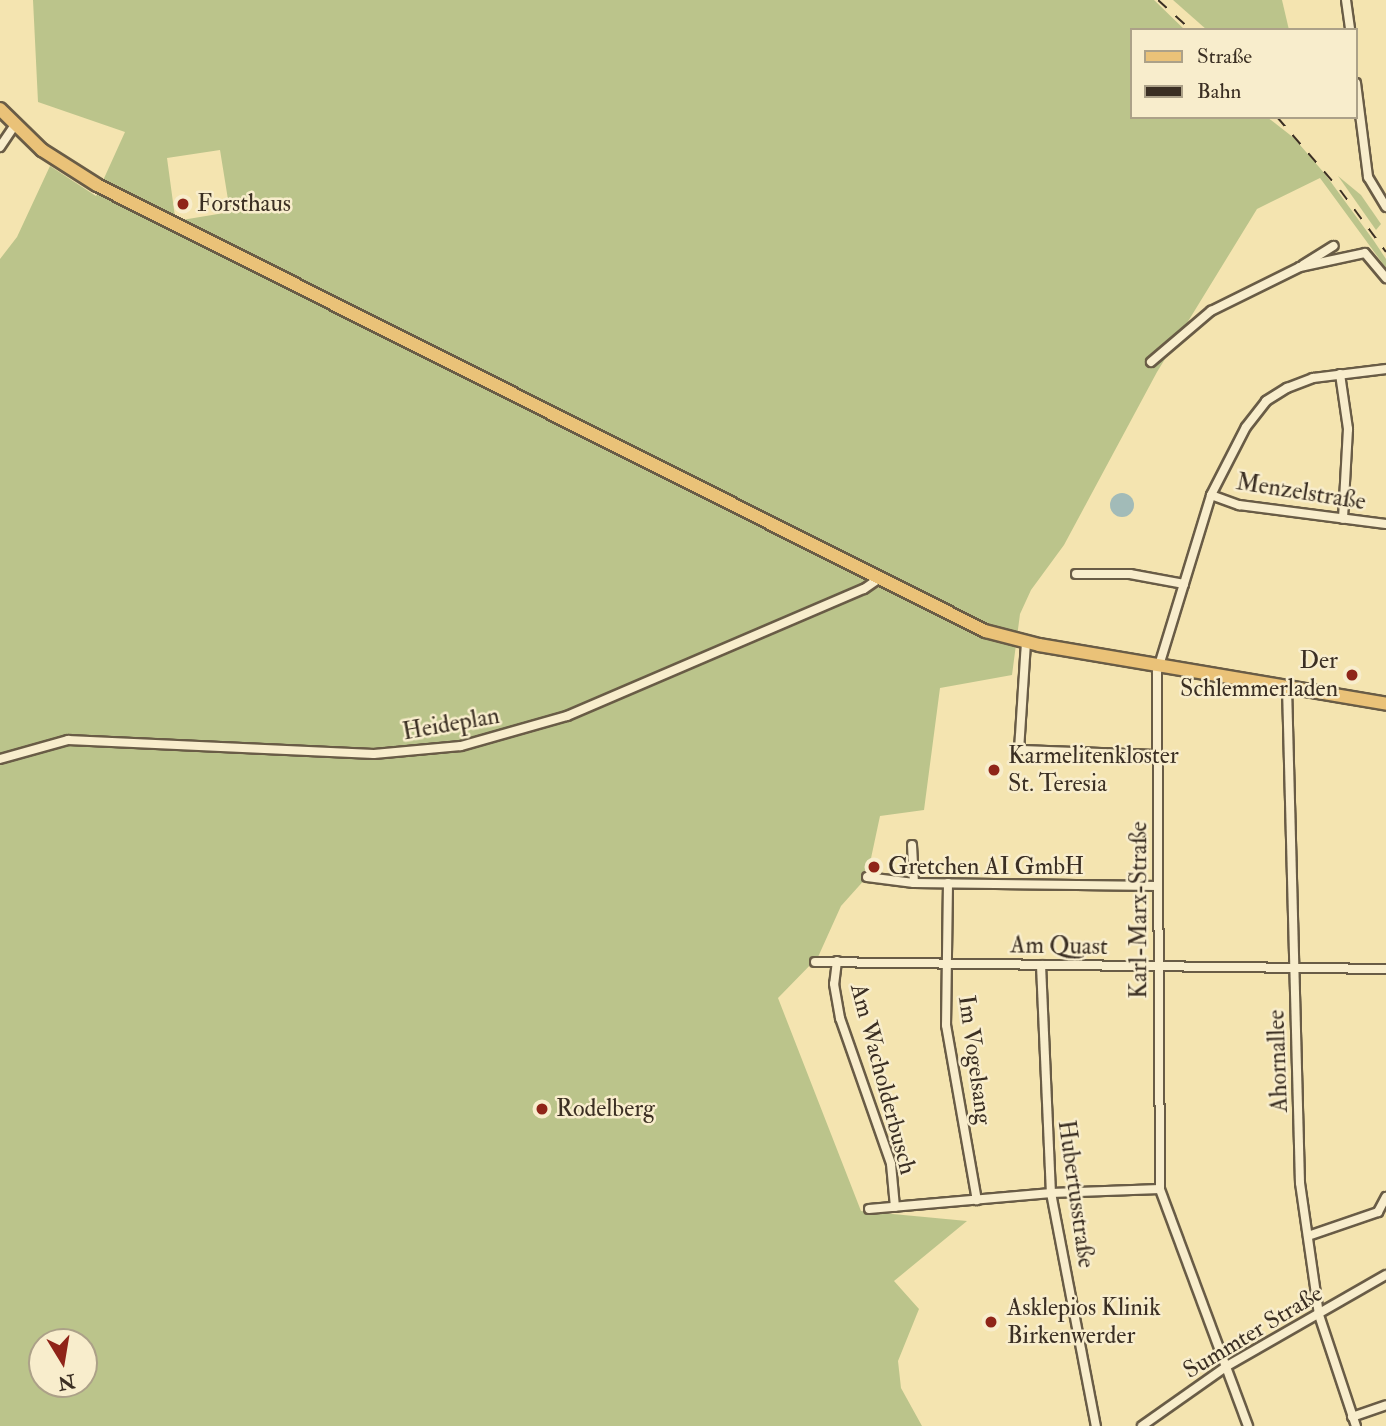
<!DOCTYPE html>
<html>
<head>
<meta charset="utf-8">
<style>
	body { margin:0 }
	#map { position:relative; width:1386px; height:1426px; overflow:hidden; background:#f4e4b0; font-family:"IM FELL Double Pica",serif }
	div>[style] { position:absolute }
	.green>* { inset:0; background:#bbc48b }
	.water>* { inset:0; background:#a2bbb8 }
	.round { border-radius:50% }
	.roads { filter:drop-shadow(2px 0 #695c46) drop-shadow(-2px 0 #695c46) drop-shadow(0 2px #695c46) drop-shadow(0 -2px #695c46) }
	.street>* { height:8px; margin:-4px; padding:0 4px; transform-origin:4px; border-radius:4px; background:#f8edcc }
	.primary>* { height:12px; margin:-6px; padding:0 6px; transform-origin:6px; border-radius:6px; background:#eac278 }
	.rail>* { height:2px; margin-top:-1px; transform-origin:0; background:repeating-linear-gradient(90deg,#3b2f23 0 12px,transparent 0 24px) }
	.dots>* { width:19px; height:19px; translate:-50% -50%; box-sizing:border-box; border:4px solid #f8edcc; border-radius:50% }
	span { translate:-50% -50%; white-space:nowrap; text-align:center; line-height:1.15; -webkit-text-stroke:5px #f8edcc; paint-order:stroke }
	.poi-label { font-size:24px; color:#3b2f23 }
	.left { translate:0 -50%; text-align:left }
	.right { translate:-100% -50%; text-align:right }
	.street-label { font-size:24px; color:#3b2f23 }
	.legend { position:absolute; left:1130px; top:28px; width:228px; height:91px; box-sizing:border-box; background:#f8edcc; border:2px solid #aca188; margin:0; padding:9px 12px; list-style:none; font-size:21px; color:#3b2f23 }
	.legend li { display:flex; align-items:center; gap:14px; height:35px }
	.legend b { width:35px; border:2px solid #aca188 }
	.north { position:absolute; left:28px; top:1328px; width:70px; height:70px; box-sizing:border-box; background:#f8edcc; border:2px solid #aca188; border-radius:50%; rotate:169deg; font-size:19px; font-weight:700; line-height:28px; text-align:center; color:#3b2f23 }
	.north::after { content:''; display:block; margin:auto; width:24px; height:32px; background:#8f2418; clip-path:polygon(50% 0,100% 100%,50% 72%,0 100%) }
</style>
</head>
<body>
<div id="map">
	<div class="green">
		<div style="clip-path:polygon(evenodd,33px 0,1154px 0,1185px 30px,1132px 30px,1132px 117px,1267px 117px,1294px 138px,1325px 174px,1374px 241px,1386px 259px,1386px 268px,1320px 178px,1257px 209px,1157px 372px,1064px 545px,1031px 590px,1020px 614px,1012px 675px,940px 688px,924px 810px,880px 816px,867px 877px,841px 906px,818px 957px,778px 998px,861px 1211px,967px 1221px,894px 1281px,919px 1309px,898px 1361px,901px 1388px,922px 1426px,0 1426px,0 259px,17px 237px,50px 166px,96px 196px,125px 132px,38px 102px,33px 0,220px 150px,230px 212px,182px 220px,175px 217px,167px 158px,220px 150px,33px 0,42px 1342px,84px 1342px,84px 1384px,42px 1384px,42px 1342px)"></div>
		<div style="clip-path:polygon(1173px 0,1282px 0,1289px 30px,1207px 30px)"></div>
		<div style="clip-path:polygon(1338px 176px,1361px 195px,1381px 224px,1376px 230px)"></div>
	</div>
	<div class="water">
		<div class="round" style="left:1110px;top:493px;width:24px;height:24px"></div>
	</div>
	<div class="roads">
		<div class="street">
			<div style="left:1346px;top:0;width:30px;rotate:82deg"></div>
			<div style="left:1356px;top:83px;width:95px;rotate:82.7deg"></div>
			<div style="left:1368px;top:177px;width:35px;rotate:59deg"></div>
			<div style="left:0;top:147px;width:27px;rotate:-56deg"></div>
			<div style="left:1303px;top:265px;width:36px;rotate:-32deg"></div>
			<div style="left:1151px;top:362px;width:79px;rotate:-40.4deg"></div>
			<div style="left:1211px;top:311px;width:99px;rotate:-26.3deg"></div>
			<div style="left:1300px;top:267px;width:66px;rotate:-12.2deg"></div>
			<div style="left:1365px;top:253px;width:33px;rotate:50deg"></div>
			<div style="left:1340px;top:374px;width:56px;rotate:81.7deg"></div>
			<div style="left:1348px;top:429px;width:90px;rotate:93.2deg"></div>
			<div style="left:1211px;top:495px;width:30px;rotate:20deg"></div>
			<div style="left:1239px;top:505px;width:148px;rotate:7.4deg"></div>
			<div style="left:1076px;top:574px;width:54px"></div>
			<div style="left:1130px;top:574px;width:55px;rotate:10.5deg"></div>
			<div style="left:1026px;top:642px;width:108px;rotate:93.7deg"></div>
			<div style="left:1019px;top:750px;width:138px;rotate:2.1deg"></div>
			<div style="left:1287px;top:687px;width:496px;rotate:88.5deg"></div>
			<div style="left:1300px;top:1183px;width:133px;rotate:81.8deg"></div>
			<div style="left:1319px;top:1315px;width:117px;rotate:71.6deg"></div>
			<div style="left:0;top:759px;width:71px;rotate:-15.6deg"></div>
			<div style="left:68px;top:740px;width:306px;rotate:2.6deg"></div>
			<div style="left:374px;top:754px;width:87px;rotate:-5.3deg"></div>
			<div style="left:461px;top:746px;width:110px;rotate:-15.8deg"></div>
			<div style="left:567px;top:716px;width:323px;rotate:-23.2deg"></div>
			<div style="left:864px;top:589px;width:19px;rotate:-35deg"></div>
			<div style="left:912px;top:845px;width:38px;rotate:87deg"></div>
			<div style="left:867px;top:877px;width:47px;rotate:7.3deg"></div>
			<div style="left:914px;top:883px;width:244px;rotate:0.7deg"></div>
			<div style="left:948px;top:883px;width:142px;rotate:90.8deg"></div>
			<div style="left:946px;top:1025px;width:178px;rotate:80deg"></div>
			<div style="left:837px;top:961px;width:23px;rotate:97deg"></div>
			<div style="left:834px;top:984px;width:35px;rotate:80deg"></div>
			<div style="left:840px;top:1018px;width:155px;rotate:70.7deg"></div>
			<div style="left:891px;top:1164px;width:43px;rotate:84.7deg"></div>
			<div style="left:815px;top:962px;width:571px;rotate:0.7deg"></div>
			<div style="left:1041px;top:965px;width:228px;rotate:87.5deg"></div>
			<div style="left:1051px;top:1193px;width:237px;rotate:79.1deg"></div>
			<div style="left:869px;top:1209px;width:183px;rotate:-5deg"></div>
			<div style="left:1051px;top:1193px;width:109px;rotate:-2.1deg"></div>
			<div style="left:1308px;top:1236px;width:74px;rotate:-18.9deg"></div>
			<div style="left:1378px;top:1212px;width:17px;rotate:-62deg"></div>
			<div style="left:1352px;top:1417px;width:36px;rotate:-19deg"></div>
			<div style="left:1142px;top:1426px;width:104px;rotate:-35.2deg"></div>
			<div style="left:1227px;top:1366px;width:183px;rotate:-29.8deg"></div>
			<div style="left:1248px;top:1426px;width:253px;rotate:-110.4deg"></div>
			<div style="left:1160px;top:1189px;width:517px;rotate:-90.33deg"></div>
			<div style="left:1157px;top:672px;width:185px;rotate:-73deg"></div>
			<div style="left:1211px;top:495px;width:76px;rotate:-62.8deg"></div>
			<div style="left:1246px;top:427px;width:33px;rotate:-52deg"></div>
			<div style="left:1266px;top:401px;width:25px;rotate:-32deg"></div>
			<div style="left:1287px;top:388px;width:28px;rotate:-21deg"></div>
			<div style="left:1313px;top:378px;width:74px;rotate:-7deg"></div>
		</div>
		<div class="primary">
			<div style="left:0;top:109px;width:59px;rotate:44.3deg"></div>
			<div style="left:42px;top:150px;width:65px;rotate:32.5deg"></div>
			<div style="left:97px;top:185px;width:994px;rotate:26.67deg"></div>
			<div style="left:985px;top:631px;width:56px;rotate:14.5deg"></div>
			<div style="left:1039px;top:645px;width:352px;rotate:9.6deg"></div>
		</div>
	</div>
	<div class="rail">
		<div style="left:1158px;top:0;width:45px;rotate:42.3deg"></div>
		<div style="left:1277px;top:117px;width:96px;rotate:49.2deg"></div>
		<div style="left:1340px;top:190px;width:77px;rotate:53.4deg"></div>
	</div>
	<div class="dots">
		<div style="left:183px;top:204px;background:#8f2418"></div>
		<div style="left:1352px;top:675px;background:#8f2418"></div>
		<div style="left:994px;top:770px;background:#8f2418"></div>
		<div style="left:874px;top:867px;background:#8f2418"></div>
		<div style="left:542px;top:1109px;background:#8f2418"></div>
		<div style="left:991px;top:1322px;background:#8f2418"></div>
	</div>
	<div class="poi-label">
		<span class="left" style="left:197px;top:204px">Forsthaus</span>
		<span class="right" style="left:1338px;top:675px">Der<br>Schlemmerladen</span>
		<span class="left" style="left:1008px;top:770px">Karmelitenkloster<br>St. Teresia</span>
		<span class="left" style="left:888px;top:867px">Gretchen AI GmbH</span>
		<span class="left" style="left:556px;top:1109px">Rodelberg</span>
		<span class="left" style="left:1007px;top:1322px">Asklepios Klinik<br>Birkenwerder</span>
	</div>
	<div class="street-label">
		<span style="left:1301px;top:492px;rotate:9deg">Menzelstraße</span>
		<span style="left:451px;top:724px;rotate:-10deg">Heideplan</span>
		<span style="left:1139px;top:910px;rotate:-90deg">Karl-Marx-Straße</span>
		<span style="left:1059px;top:946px;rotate:1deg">Am Quast</span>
		<span style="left:975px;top:1060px;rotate:82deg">Im Vogelsang</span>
		<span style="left:1278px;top:1061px;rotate:-92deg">Ahornallee</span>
		<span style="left:883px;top:1079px;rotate:75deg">Am Wacholderbusch</span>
		<span style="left:1076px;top:1194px;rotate:82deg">Hubertusstraße</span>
		<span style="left:1253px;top:1332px;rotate:-31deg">Summter Straße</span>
	</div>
	<ul class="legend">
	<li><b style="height:9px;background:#eac278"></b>Straße</li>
	<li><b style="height:9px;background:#3b2f23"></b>Bahn</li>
	</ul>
	<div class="north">N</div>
</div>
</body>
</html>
